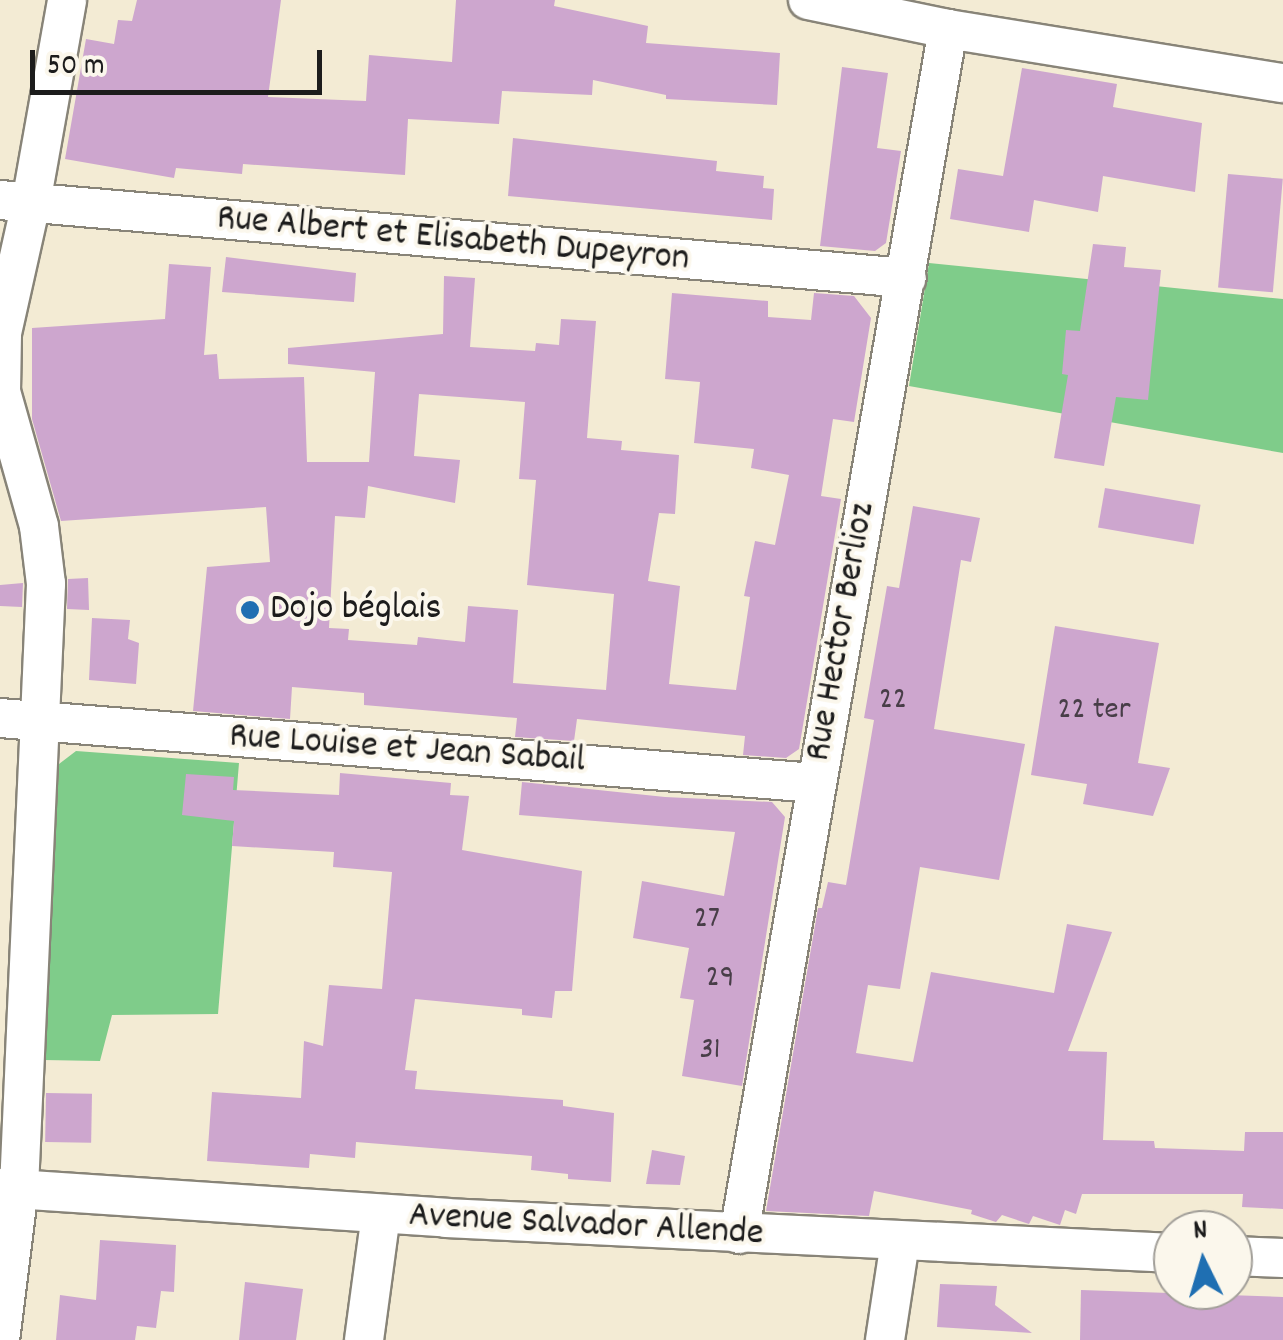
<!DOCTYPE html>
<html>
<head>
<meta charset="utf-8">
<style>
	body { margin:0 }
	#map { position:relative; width:1283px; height:1340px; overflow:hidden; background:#f3ebd4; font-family:Dekko,sans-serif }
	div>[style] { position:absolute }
	.green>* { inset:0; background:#7fcc8a }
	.building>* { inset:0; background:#cda6ce; transform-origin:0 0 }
	.roads { filter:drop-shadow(2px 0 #888478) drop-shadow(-2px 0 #888478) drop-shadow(0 2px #888478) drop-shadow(0 -2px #888478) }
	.minor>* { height:38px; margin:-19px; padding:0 19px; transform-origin:19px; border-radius:19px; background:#fff }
	.dots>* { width:28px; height:28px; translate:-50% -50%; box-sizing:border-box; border:5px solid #fbf7ec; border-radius:50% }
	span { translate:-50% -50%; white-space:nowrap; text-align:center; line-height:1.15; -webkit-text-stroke:8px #fbf7ec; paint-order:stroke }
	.number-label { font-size:32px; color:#483e48 }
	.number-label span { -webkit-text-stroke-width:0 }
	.street-label { font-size:38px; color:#1c1c1c }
	.poi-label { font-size:38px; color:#1c1c1c }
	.left { translate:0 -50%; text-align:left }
	.north { position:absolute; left:1153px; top:1210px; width:100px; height:100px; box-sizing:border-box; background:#fbf7ec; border:2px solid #a29f99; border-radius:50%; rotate:355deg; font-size:28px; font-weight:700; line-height:40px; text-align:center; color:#1c1c1c }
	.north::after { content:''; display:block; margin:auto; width:35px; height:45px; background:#1f6fb2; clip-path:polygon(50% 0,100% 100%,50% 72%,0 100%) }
	.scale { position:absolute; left:30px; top:50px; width:292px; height:45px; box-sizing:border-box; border:5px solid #1c1c1c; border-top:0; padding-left:12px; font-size:30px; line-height:35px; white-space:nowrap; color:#1c1c1c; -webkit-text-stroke:8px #fbf7ec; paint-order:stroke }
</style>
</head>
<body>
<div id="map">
	<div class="green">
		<div style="clip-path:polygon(929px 263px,1283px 299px,1283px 453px,909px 386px)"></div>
		<div style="clip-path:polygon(76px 751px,239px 763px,218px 1014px,112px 1015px,100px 1061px,44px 1060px,59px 764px)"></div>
	</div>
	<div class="building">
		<div style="clip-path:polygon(137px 0,281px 0,268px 97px,366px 101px,369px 55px,452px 62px,456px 0,555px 0,554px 6px,648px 26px,646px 43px,780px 53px,777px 105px,666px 99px,666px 95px,593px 80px,592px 95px,502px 91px,499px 124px,408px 119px,405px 175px,243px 164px,242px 174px,176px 168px,174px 178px,65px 159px,86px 39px,114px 44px,118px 20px,132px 21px)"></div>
		<div style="clip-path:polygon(842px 67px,888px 73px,877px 148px,901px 151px,886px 243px,875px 251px,820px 246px)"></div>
		<div style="clip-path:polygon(1022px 68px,1117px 84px,1113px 107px,1202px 123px,1195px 192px,1103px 176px,1098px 212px,1034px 200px,1029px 232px,950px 219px,958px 169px,1003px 176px)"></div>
		<div style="clip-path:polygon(513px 138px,717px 161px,716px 171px,764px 176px,763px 188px,774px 189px,772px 220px,508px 196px)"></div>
		<div style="left:1228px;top:174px;width:55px;height:114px;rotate:5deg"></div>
		<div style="clip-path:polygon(1093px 244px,1126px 247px,1124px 267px,1161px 270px,1148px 400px,1116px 397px,1104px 466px,1054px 458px,1068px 375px,1062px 374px,1066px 330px,1080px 331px)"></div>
		<div style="clip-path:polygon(226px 257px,356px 273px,354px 302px,222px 292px)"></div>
		<div style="clip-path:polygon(evenodd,169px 264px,211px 267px,204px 355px,217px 354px,219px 379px,304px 377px,307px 462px,369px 462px,375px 372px,288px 364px,288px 348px,443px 334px,444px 276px,475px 278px,470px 347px,535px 351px,536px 343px,559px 345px,561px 319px,596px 321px,587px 438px,622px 441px,621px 450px,679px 455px,675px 514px,659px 513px,648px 581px,680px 586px,669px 684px,736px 690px,750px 597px,744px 596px,755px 541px,775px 545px,789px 475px,751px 468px,754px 449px,694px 443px,700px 382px,665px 379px,672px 293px,768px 301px,768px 317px,811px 320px,814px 293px,854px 296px,871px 318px,854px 422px,833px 419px,821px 496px,841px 499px,799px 749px,786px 758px,743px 755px,745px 736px,577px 719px,574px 741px,515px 737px,517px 718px,364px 705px,364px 693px,292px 687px,290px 719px,193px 711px,207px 567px,270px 562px,266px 507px,61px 521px,32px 419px,32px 328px,165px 319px,169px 264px,419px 394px,525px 402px,519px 479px,536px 480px,527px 585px,614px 594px,606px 690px,513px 683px,518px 610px,468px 606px,465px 642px,418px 637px,417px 645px,348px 640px,349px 629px,329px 628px,335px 516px,365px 518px,368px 486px,455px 503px,460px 460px,414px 456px,419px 394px)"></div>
		<div style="left:1105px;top:488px;width:97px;height:40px;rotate:10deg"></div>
		<div style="clip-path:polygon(913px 506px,980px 518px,971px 562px,961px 560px,934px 729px,1025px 744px,999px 880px,920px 867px,900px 989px,868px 985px,856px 1053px,913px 1062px,931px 972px,1054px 993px,1067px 924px,1112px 932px,1068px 1051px,1107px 1052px,1103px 1140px,1154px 1141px,1155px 1148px,1244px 1151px,1245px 1132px,1283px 1132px,1283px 1209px,1242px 1207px,1243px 1194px,1082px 1194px,1076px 1214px,1065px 1210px,1060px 1225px,1033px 1216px,1029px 1224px,1002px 1215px,996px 1222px,971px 1214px,972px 1210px,874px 1191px,869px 1216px,766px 1211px,818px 908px,822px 908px,828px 882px,846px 885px,874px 720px,864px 718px,887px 586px,899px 588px)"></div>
		<div style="clip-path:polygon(88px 578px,89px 610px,67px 609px,68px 579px)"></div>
		<div style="clip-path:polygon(23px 583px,22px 607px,0 606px,0 585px)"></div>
		<div style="clip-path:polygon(92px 618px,130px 620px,128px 639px,139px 643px,136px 684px,89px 680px)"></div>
		<div style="clip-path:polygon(1055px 626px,1159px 643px,1138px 763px,1170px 768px,1153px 816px,1083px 804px,1087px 784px,1031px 775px)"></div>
		<div style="clip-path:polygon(340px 773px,451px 783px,450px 795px,469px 796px,462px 850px,582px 871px,572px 991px,555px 991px,552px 1018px,522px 1015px,522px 1009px,415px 999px,405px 1070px,417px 1071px,415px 1089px,563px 1100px,563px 1106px,614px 1113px,611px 1182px,568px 1179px,568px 1174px,531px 1170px,532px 1156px,356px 1142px,355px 1158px,310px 1154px,309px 1168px,207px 1161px,212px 1092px,301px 1098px,304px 1041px,323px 1046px,329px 985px,382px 989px,392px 872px,333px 867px,334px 852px,232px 846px,234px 821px,182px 815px,186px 774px,234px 777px,233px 790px,339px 795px)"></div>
		<div style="clip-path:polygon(522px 782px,665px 797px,772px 802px,785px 817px,742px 1086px,682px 1076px,694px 1000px,680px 998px,689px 948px,633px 938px,642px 881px,724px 896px,735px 832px,519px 815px)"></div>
		<div style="left:46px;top:1093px;width:46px;height:49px;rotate:1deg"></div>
		<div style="clip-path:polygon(652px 1150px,685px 1156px,680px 1185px,646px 1184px)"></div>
		<div style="clip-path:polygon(100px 1240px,176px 1245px,174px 1292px,161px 1291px,156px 1328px,137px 1326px,135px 1340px,56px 1340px,60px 1295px,96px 1300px)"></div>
		<div style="clip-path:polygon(245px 1282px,303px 1289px,296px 1340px,239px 1340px)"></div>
		<div style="clip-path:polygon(940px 1284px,997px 1286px,995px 1305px,1032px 1333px,937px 1327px)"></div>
		<div style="clip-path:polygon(1081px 1290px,1283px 1297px,1283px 1340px,1080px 1340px)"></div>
	</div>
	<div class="roads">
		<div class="minor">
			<div style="left:808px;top:0;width:143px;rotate:11.7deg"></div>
			<div style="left:948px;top:29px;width:339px;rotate:9.2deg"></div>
			<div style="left:0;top:200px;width:910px;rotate:4.92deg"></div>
			<div style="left:0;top:718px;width:818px;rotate:4.56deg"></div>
			<div style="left:0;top:1188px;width:447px;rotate:3.8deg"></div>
			<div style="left:446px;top:1218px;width:728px;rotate:2.76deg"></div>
			<div style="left:739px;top:1234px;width:1223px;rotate:-80.16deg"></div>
			<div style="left:1233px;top:1256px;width:50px;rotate:2.3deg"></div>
			<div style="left:0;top:1340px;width:153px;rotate:-82.9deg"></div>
			<div style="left:19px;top:1188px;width:605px;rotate:-87.44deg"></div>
			<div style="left:46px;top:584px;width:58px;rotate:-96.9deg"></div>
			<div style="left:39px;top:526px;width:139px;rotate:-105.8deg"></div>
			<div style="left:1px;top:392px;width:59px;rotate:-89deg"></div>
			<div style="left:2px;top:333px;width:133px;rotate:-77.4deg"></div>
			<div style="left:31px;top:203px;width:206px;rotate:-79.9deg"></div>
			<div style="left:364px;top:1340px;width:127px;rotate:-82.3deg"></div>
			<div style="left:885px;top:1340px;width:99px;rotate:-81.3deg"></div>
		</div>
	</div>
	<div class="dots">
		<div style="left:250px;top:610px;background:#1f6fb2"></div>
	</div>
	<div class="number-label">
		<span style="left:893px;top:701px">22</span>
		<span style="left:1094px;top:711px">22 ter</span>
		<span style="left:707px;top:920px">27</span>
		<span style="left:720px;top:979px">29</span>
		<span style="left:710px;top:1051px">31</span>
	</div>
	<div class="street-label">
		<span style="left:453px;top:240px;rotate:5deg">Rue Albert et Elisabeth Dupeyron</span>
		<span style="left:842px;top:632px;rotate:-80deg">Rue Hector Berlioz</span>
		<span style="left:407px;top:750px;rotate:4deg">Rue Louise et Jean Sabail</span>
		<span style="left:586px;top:1226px;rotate:3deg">Avenue Salvador Allende</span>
	</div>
	<div class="poi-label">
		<span class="left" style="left:270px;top:610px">Dojo béglais</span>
	</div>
	<div class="north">N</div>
	<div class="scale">50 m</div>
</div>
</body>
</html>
